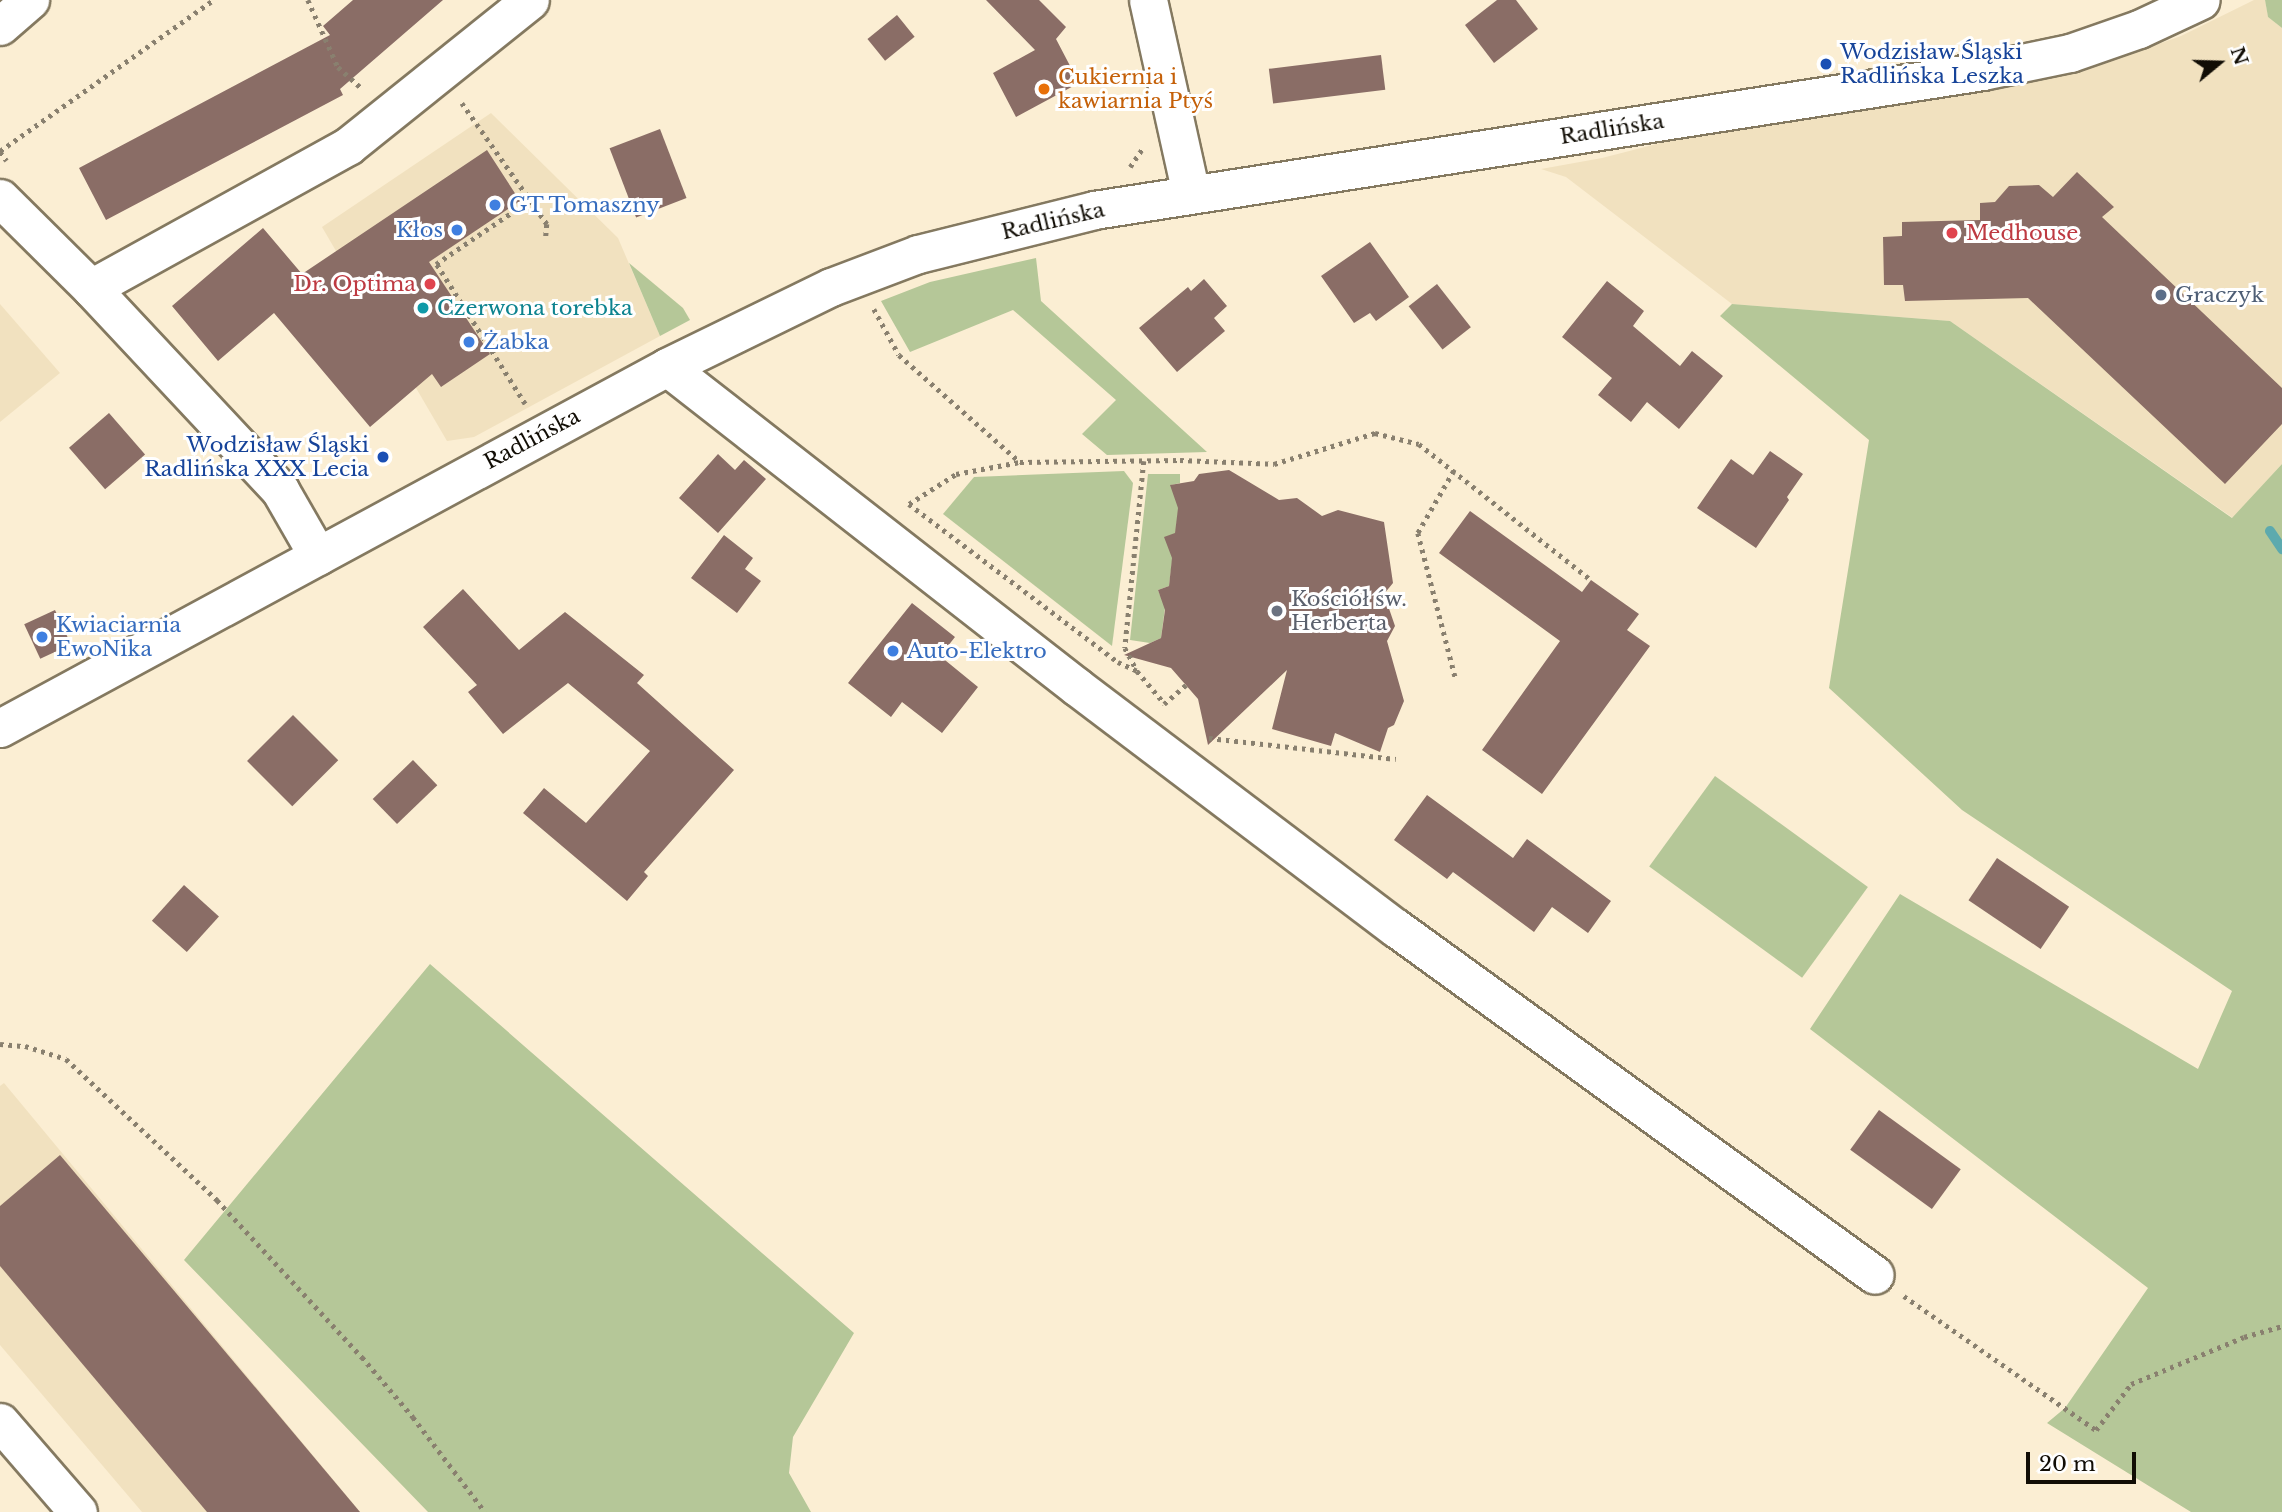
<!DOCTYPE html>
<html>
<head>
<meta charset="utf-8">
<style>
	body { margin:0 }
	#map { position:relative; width:2282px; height:1512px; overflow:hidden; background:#fbeed3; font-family:"Libre Baskerville",serif }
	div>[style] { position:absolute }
	.built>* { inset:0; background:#f1e1bf }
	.green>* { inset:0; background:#b5c798; transform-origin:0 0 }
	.stream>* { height:10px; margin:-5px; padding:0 5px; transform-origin:5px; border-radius:5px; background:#5daaae }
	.building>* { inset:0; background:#8a6d66; transform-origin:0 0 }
	.path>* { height:4.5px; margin-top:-2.25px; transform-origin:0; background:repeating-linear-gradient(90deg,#89806f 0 3.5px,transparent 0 8.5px) }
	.roads { filter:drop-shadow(2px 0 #847960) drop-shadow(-2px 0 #847960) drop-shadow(0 2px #847960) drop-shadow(0 -2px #847960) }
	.minor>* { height:37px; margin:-18.5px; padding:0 18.5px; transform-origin:18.5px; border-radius:18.5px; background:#fff }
	.dots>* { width:19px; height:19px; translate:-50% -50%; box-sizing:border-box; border:4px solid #fff; border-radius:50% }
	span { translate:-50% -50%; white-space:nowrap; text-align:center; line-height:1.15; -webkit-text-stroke:6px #fff; paint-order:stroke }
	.transit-label { font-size:21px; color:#164399 }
	.left { translate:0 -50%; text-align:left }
	.right { translate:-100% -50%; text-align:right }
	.food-label { font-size:21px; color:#c56008 }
	.street-label { font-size:21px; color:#110d05 }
	.shop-label { font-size:21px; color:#366cbe }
	.health-label { font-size:21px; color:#be3a42 }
	.service-label { font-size:21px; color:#4e5e75 }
	.culture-label { font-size:21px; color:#0d838f }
	.worship-label { font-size:21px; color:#5b616d }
	.north { position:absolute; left:2184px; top:28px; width:70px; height:70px; -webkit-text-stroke:5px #fff; paint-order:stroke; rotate:71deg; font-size:19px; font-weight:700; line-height:28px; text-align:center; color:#110d05 }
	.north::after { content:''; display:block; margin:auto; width:24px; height:32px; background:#110d05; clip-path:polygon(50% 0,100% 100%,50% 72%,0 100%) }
	.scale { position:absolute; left:2026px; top:1452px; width:110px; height:32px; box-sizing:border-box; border:4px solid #110d05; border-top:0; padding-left:9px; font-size:21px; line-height:24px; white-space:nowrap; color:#110d05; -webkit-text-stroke:5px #fff; paint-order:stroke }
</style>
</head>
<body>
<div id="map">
	<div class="built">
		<div style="clip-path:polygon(2254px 0,2265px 0,2268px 17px,2282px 28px,2282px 464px,2233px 518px,1950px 321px,1732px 304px,1566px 177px,1541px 169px,1602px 158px,1680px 138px,1969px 92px,2133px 53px,2181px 36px)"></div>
		<div style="clip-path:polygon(491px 113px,618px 238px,660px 336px,474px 437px,447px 441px,322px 227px)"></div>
		<div style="clip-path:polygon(0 304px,60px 373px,0 422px)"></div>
		<div style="clip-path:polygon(4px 1083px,360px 1512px,142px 1512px,0 1345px,0 1086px)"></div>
	</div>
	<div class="green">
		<div style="clip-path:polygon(2265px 0,2282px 0,2282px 28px,2268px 17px)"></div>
		<div style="clip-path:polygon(1036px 258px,1041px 301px,1207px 452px,1107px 455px,1082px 434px,1116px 400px,1013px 310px,910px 352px,881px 301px,930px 282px)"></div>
		<div style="clip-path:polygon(629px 263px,683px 308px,690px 320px,660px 336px)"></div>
		<div style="clip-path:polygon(1732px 304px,1950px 321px,2232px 518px,2282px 464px,2282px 1512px,2191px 1512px,2047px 1423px,2065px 1408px,2148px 1288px,1810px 1029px,1900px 894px,2198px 1069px,2232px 991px,1962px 810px,1829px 688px,1869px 440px,1720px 316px)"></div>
		<div style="clip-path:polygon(1124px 471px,1133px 483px,1112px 646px,943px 514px,974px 477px)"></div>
		<div style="clip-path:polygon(1148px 474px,1180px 474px,1180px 483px,1171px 485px,1181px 489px,1169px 586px,1158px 590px,1160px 595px,1167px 593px,1161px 638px,1150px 643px,1130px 640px)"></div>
		<div style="left:1715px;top:776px;width:189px;height:112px;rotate:36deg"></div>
		<div style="clip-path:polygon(430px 964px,854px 1333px,793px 1437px,789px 1473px,811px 1512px,428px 1512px,184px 1260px)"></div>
	</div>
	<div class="stream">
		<div style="left:2270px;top:531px;width:22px;rotate:56deg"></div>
	</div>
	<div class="building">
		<div style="clip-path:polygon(353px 0,443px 0,340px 89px,343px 95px,106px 220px,79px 168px,330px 35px,323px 26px)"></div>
		<div style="clip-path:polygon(986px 0,1039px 0,1066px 27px,1056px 39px,1079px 83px,1016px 117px,993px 73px,1035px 50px)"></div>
		<div style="clip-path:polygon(1497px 0,1516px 0,1538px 29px,1494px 63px,1465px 25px)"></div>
		<div style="left:897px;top:15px;width:28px;height:38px;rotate:51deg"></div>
		<div style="left:1381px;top:55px;width:35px;height:113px;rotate:83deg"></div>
		<div style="left:660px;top:129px;width:74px;height:54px;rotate:69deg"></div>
		<div style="clip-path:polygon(487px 150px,520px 201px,429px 262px,490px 354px,441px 387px,432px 374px,370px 427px,274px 313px,218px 361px,172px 306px,263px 228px,302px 274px)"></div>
		<div style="clip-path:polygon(2077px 172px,2114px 207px,2102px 217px,2282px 388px,2282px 424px,2225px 484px,2028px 298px,1905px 301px,1903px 285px,1884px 285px,1883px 237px,1902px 236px,1902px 222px,1980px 220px,1980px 203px,1995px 202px,2009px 186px,2039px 185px,2053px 197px)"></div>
		<div style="clip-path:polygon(1370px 242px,1409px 297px,1376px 321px,1370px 313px,1354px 323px,1321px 276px)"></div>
		<div style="clip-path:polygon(1204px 279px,1227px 306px,1214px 318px,1225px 331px,1177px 372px,1139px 328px,1188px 287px,1191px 291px)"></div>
		<div style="clip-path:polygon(1607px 281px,1644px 311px,1633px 326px,1680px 366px,1692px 351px,1723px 376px,1679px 429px,1647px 402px,1631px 422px,1598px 395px,1612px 378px,1562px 337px)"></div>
		<div style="left:1437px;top:284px;width:55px;height:36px;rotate:52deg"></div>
		<div style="left:109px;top:413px;width:55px;height:53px;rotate:49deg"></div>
		<div style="clip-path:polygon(1770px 451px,1803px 474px,1787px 497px,1789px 500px,1756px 548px,1697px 508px,1731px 459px,1753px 475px)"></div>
		<div style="clip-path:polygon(718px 454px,735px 470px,744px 460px,766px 479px,718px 533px,679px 498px)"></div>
		<div style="clip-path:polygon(1229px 470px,1279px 500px,1297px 498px,1322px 516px,1338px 510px,1384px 522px,1393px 583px,1384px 594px,1395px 626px,1387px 641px,1404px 701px,1394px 725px,1388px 728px,1380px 752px,1335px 733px,1331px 746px,1272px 729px,1287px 670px,1208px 745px,1198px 699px,1171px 668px,1124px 655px,1161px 638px,1165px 610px,1158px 590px,1169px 586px,1172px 558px,1164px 537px,1175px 533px,1178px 508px,1170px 485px,1194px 481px,1199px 474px)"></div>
		<div style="clip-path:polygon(1470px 511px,1582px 592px,1591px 580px,1639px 614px,1627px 630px,1650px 646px,1542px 794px,1482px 750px,1560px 641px,1439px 553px)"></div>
		<div style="clip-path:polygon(724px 535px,753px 558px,745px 569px,761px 581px,737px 613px,691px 578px)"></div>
		<div style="clip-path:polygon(463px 589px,519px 650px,565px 612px,644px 675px,637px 683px,734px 770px,644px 872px,648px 876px,627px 901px,523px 813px,544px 788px,586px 823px,650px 751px,568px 683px,503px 734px,468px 692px,477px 685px,423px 627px)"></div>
		<div style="clip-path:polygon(912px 603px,955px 637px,940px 656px,978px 687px,942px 733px,902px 702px,891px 717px,848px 683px)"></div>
		<div style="left:55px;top:610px;width:38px;height:34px;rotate:65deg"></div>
		<div style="left:293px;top:715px;width:64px;height:65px;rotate:45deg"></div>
		<div style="left:413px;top:760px;width:35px;height:56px;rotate:46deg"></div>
		<div style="clip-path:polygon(1427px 795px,1513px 858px,1527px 839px,1611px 901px,1588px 933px,1552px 907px,1534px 932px,1453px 872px,1447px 879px,1394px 840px)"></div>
		<div style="left:1997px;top:858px;width:87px;height:51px;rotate:34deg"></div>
		<div style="left:184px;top:885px;width:47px;height:48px;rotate:42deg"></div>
		<div style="left:1879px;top:1110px;width:101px;height:49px;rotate:36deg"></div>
		<div style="clip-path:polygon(60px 1155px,360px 1512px,207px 1512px,0 1266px,0 1206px)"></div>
	</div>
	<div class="path">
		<div style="left:308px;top:0;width:73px;rotate:65.9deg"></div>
		<div style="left:338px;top:67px;width:31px;rotate:42deg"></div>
		<div style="left:462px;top:103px;width:148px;rotate:54.9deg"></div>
		<div style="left:547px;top:224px;width:12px;rotate:95deg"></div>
		<div style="left:0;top:151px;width:261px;rotate:-35.3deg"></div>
		<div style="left:0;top:152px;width:11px;rotate:52deg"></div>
		<div style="left:1130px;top:167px;width:22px;rotate:-56deg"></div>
		<div style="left:874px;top:309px;width:52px;rotate:61.5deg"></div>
		<div style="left:899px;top:355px;width:162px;rotate:41.5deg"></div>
		<div style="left:1020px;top:462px;width:160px;rotate:-0.7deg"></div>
		<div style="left:1180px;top:460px;width:94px;rotate:2.4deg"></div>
		<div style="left:1274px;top:464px;width:106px;rotate:-17.1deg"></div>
		<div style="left:1375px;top:433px;width:45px;rotate:14deg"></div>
		<div style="left:1419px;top:444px;width:219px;rotate:38.3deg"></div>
		<div style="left:525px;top:404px;width:166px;rotate:-122.4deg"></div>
		<div style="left:436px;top:264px;width:114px;rotate:-34.2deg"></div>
		<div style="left:1144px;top:461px;width:188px;rotate:95.8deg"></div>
		<div style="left:1125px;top:648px;width:26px;rotate:62deg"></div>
		<div style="left:1137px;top:671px;width:43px;rotate:49.7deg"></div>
		<div style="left:1454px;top:471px;width:72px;rotate:120.1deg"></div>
		<div style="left:1418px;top:533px;width:152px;rotate:75.5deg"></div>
		<div style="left:909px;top:504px;width:262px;rotate:37.1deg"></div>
		<div style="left:1118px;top:662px;width:21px;rotate:25deg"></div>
		<div style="left:909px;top:504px;width:56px;rotate:-32.6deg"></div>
		<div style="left:956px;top:474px;width:65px;rotate:-10.6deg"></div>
		<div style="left:1164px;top:704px;width:29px;rotate:-41deg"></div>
		<div style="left:1209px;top:738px;width:188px;rotate:6.4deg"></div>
		<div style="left:0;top:1044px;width:25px;rotate:5deg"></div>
		<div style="left:25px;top:1046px;width:43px;rotate:17.6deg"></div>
		<div style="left:66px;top:1059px;width:207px;rotate:43deg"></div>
		<div style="left:217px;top:1200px;width:214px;rotate:47.3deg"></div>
		<div style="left:362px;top:1357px;width:79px;rotate:49.6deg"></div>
		<div style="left:413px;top:1417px;width:119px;rotate:52.8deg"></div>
		<div style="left:1904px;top:1296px;width:234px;rotate:34.9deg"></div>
		<div style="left:2096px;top:1430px;width:58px;rotate:-52.7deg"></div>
		<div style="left:2131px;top:1384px;width:122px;rotate:-22.6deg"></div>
		<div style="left:2244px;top:1337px;width:40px;rotate:-16deg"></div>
	</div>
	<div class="roads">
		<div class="minor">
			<div style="left:1148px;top:0;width:199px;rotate:77.5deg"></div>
			<div style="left:0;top:26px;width:40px;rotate:-41deg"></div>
			<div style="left:0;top:198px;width:128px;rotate:44.7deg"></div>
			<div style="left:91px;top:288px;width:277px;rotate:46.9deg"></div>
			<div style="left:280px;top:490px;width:76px;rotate:60.1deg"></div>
			<div style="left:91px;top:288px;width:294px;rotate:-28.9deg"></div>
			<div style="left:348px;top:146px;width:233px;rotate:-38.7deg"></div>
			<div style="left:667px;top:367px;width:520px;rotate:37.97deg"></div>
			<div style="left:1077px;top:687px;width:400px;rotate:37.1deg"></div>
			<div style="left:1396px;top:928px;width:591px;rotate:35.92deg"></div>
			<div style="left:0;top:728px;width:758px;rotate:-28.42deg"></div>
			<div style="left:667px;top:367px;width:182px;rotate:-26deg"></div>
			<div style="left:831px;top:287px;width:93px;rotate:-20.8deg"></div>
			<div style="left:918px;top:254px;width:181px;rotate:-14deg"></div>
			<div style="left:1094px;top:210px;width:900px;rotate:-8.89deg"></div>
			<div style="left:1983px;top:71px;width:89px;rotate:-11.7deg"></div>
			<div style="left:2070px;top:53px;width:73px;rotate:-19.2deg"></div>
			<div style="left:2139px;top:29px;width:68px;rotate:-25.1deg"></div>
			<div style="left:0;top:1422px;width:119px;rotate:49.1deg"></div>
		</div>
	</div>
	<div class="dots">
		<div style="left:1826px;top:64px;background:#1a4fb4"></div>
		<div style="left:1044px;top:89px;background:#e8710a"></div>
		<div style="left:495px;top:205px;background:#3f7fe0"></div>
		<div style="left:457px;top:230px;background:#3f7fe0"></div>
		<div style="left:1952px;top:233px;background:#e0444e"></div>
		<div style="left:430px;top:284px;background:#e0444e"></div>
		<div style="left:2161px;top:295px;background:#5c6f8a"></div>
		<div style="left:423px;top:308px;background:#0f9aa8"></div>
		<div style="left:469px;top:342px;background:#3f7fe0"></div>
		<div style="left:383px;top:457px;background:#1a4fb4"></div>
		<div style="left:1277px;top:611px;background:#6b7280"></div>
		<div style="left:42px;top:637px;background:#3f7fe0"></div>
		<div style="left:893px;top:651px;background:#3f7fe0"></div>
	</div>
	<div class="transit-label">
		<span class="left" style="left:1840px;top:64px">Wodzisław Śląski<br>Radlińska Leszka</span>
		<span class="right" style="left:369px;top:457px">Wodzisław Śląski<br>Radlińska XXX Lecia</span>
	</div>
	<div class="food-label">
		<span class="left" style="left:1058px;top:89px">Cukiernia i<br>kawiarnia Ptyś</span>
	</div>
	<div class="street-label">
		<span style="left:1612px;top:129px;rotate:-9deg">Radlińska</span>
		<span style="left:1053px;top:221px;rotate:-13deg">Radlińska</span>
		<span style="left:532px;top:439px;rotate:-28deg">Radlińska</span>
	</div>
	<div class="shop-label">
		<span class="left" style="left:509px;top:205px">GT Tomaszny</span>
		<span class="right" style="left:443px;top:230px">Kłos</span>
		<span class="left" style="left:483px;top:342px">Żabka</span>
		<span class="left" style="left:56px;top:637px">Kwiaciarnia<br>EwoNika</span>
		<span class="left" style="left:907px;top:651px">Auto-Elektro</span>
	</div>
	<div class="health-label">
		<span class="left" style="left:1966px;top:233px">Medhouse</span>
		<span class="right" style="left:416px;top:284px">Dr. Optima</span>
	</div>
	<div class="service-label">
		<span class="left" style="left:2175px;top:295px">Graczyk</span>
	</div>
	<div class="culture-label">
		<span class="left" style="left:437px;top:308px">Czerwona torebka</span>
	</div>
	<div class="worship-label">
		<span class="left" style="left:1291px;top:611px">Kościół św.<br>Herberta</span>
	</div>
	<div class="north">N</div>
	<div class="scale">20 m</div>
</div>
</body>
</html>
